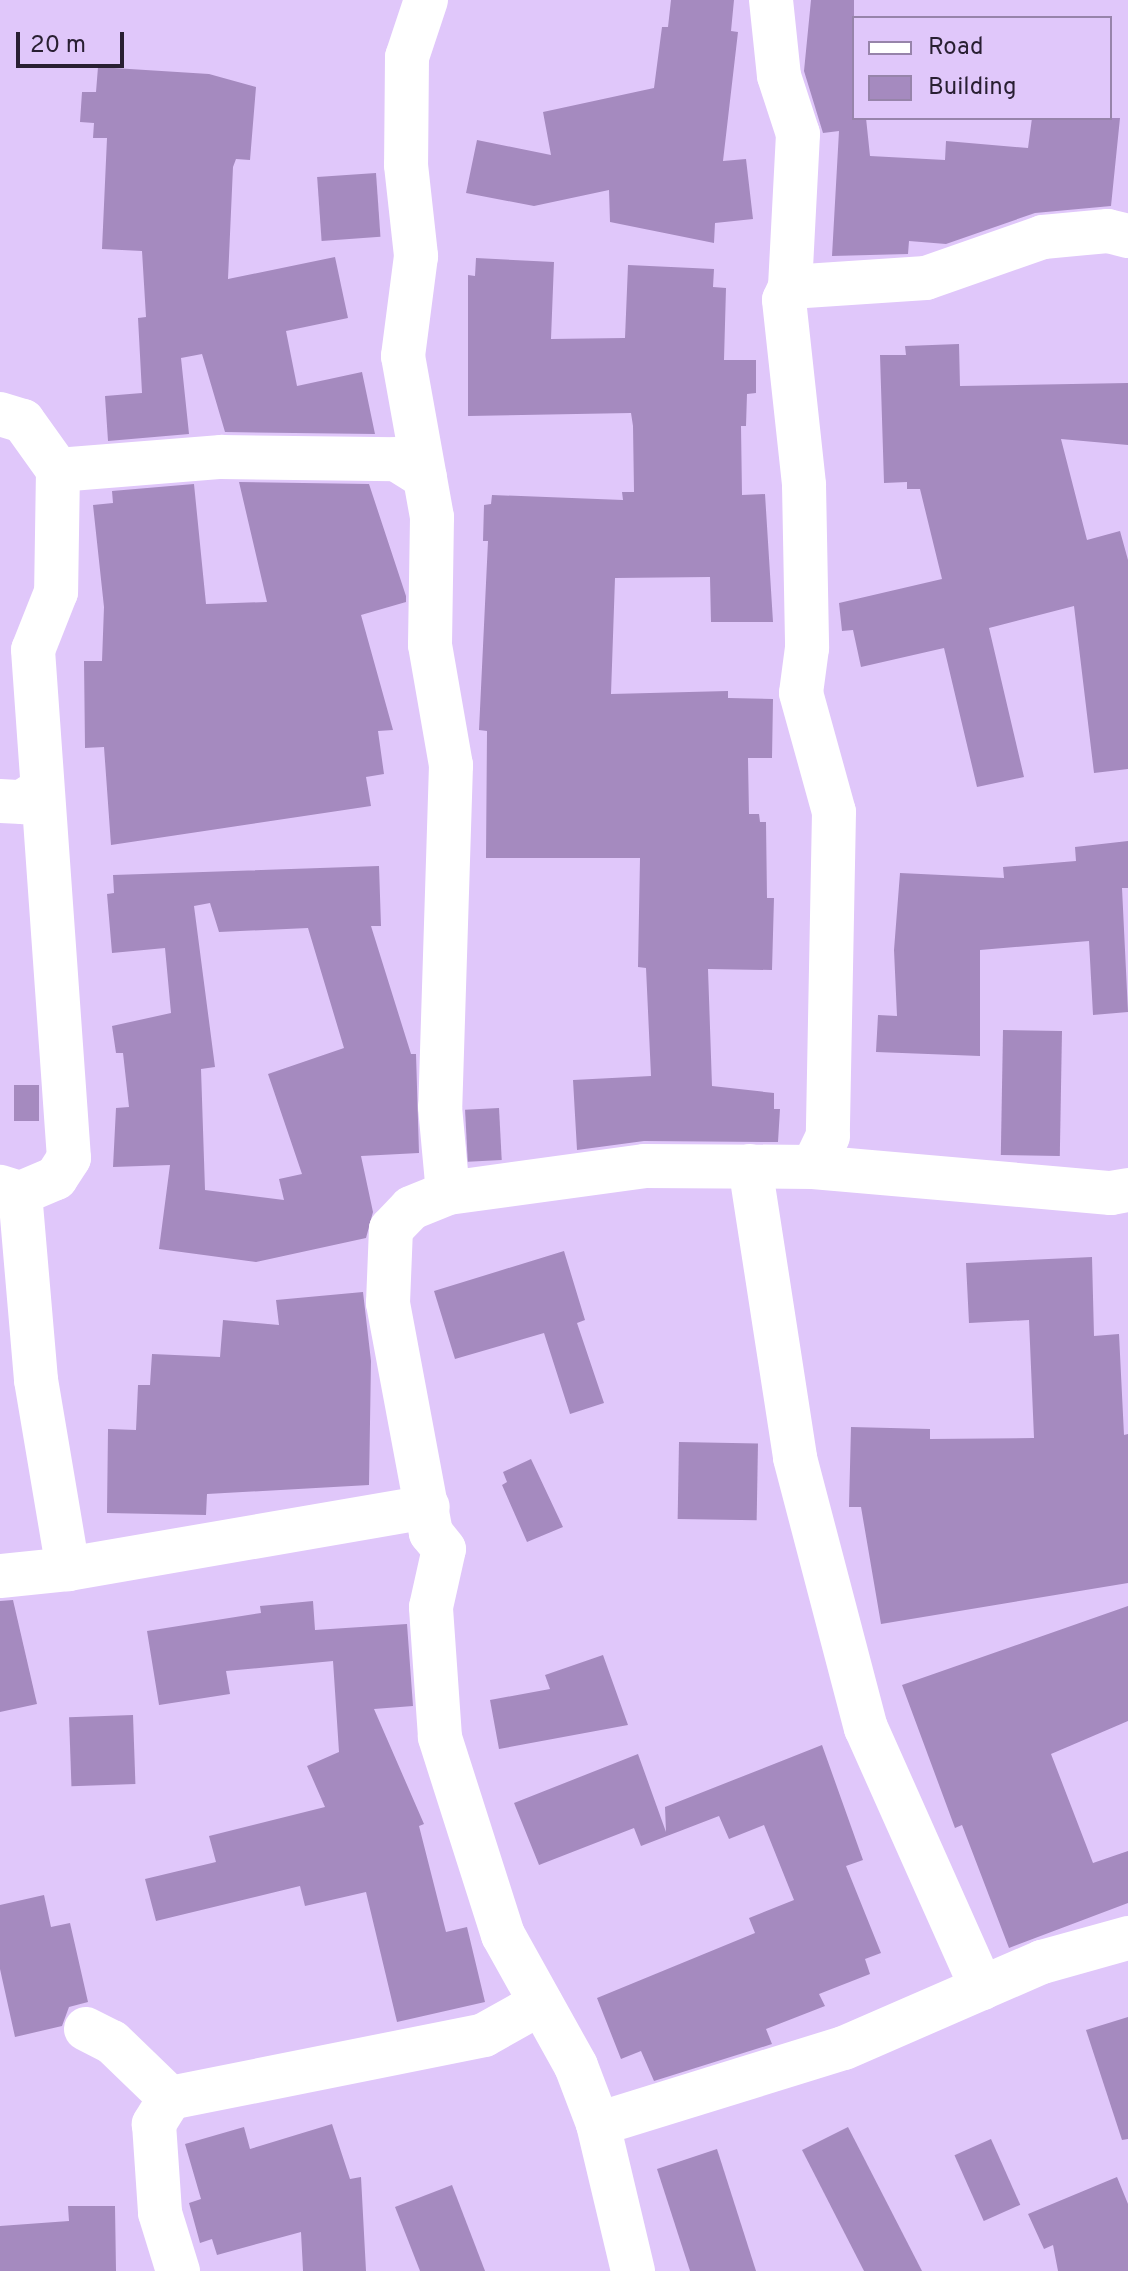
<!DOCTYPE html>
<html>
<head>
<meta charset="utf-8">
<style>
	body { margin:0 }
	#map { position:relative; width:1128px; height:2271px; overflow:hidden; background:#e0c7fa; font-family:Overpass,sans-serif }
	div>[style] { position:absolute }
	.building>* { inset:0; background:#a58abf; transform-origin:0 0 }
	.minor>* { height:44px; margin:-22px; padding:0 22px; transform-origin:22px; border-radius:22px; background:#fff }
	span { translate:-50% -50%; white-space:nowrap; text-align:center; line-height:1.15; -webkit-text-stroke:6px #e0c7fa; paint-order:stroke }
	.legend { position:absolute; left:852px; top:16px; width:260px; height:104px; box-sizing:border-box; background:#e0c7fa; border:2px solid #9784aa; margin:0; padding:10px 14px; list-style:none; font-size:24px; color:#291f32 }
	.legend li { display:flex; align-items:center; gap:16px; height:40px }
	.legend b { width:40px; border:2px solid #9784aa }
	.scale { position:absolute; left:16px; top:32px; width:108px; height:36px; box-sizing:border-box; border:4px solid #291f32; border-top:0; padding-left:10px; font-size:24px; line-height:28px; white-space:nowrap; color:#291f32; -webkit-text-stroke:6px #e0c7fa; paint-order:stroke }
</style>
</head>
<body>
<div id="map">
	<div class="building">
		<div style="clip-path:polygon(671px 0,734px 0,731px 31px,738px 32px,723px 161px,746px 159px,753px 219px,715px 223px,714px 243px,610px 222px,609px 190px,534px 206px,466px 193px,477px 140px,551px 155px,543px 112px,654px 88px,662px 27px,668px 27px)"></div>
		<div style="clip-path:polygon(811px 0,854px 0,854px 118px,866px 118px,870px 156px,945px 160px,946px 141px,1028px 148px,1032px 118px,1120px 118px,1111px 206px,1035px 213px,946px 244px,909px 241px,908px 254px,832px 256px,839px 131px,823px 133px,804px 71px)"></div>
		<div style="clip-path:polygon(98px 67px,209px 74px,256px 87px,250px 160px,236px 159px,233px 167px,228px 279px,335px 257px,348px 318px,286px 331px,297px 386px,362px 372px,375px 434px,225px 432px,202px 354px,181px 358px,189px 434px,108px 441px,105px 396px,142px 393px,138px 318px,146px 317px,142px 251px,102px 249px,107px 138px,93px 138px,94px 123px,80px 122px,82px 92px,96px 92px)"></div>
		<div style="left:376px;top:173px;width:64px;height:59px;rotate:86deg"></div>
		<div style="clip-path:polygon(476px 258px,554px 262px,551px 339px,625px 338px,628px 265px,714px 269px,713px 287px,726px 288px,724px 360px,756px 360px,756px 393px,747px 394px,746px 426px,741px 426px,742px 495px,765px 494px,773px 622px,711px 622px,710px 577px,615px 578px,611px 694px,728px 691px,728px 698px,773px 699px,772px 758px,748px 758px,749px 814px,759px 814px,760px 822px,766px 822px,767px 898px,774px 898px,772px 970px,708px 969px,712px 1086px,774px 1093px,774px 1109px,780px 1109px,778px 1142px,644px 1141px,577px 1150px,573px 1080px,651px 1076px,646px 968px,638px 967px,640px 858px,486px 858px,487px 731px,479px 730px,488px 541px,483px 541px,484px 505px,491px 504px,492px 495px,623px 500px,622px 492px,634px 492px,633px 426px,631px 413px,468px 416px,468px 275px,475px 276px)"></div>
		<div style="clip-path:polygon(959px 344px,960px 386px,1128px 383px,1128px 445px,1061px 439px,1087px 540px,1120px 531px,1128px 560px,1128px 769px,1094px 773px,1074px 606px,989px 628px,1024px 777px,977px 787px,944px 648px,861px 667px,853px 630px,842px 631px,839px 603px,942px 579px,920px 489px,907px 489px,907px 482px,884px 483px,880px 355px,906px 355px,905px 346px)"></div>
		<div style="clip-path:polygon(239px 482px,369px 484px,406px 596px,406px 602px,361px 615px,393px 730px,378px 731px,384px 774px,366px 777px,371px 806px,111px 845px,104px 747px,85px 748px,84px 661px,102px 661px,104px 607px,93px 505px,113px 503px,112px 491px,194px 484px,206px 604px,267px 602px)"></div>
		<div style="clip-path:polygon(1128px 841px,1128px 888px,1122px 888px,1128px 1012px,1093px 1015px,1089px 941px,980px 950px,980px 1056px,876px 1052px,878px 1015px,897px 1016px,894px 950px,900px 873px,1004px 878px,1003px 867px,1076px 861px,1075px 847px)"></div>
		<div style="clip-path:polygon(evenodd,379px 866px,381px 926px,371px 926px,411px 1054px,416px 1054px,419px 1153px,361px 1156px,373px 1212px,366px 1238px,256px 1262px,159px 1249px,170px 1165px,113px 1167px,116px 1108px,129px 1107px,123px 1053px,116px 1053px,112px 1026px,171px 1013px,165px 948px,112px 953px,107px 894px,114px 893px,113px 875px,379px 866px,210px 903px,219px 932px,308px 928px,344px 1048px,268px 1074px,302px 1174px,279px 1179px,284px 1200px,205px 1190px,201px 1069px,215px 1067px,194px 906px,210px 903px)"></div>
		<div style="left:1003px;top:1030px;width:59px;height:125px;rotate:1deg"></div>
		<div style="left:14px;top:1085px;width:25px;height:36px"></div>
		<div style="left:499px;top:1108px;width:52px;height:34px;rotate:87deg"></div>
		<div style="clip-path:polygon(564px 1251px,585px 1320px,577px 1323px,604px 1403px,570px 1414px,544px 1333px,455px 1359px,434px 1291px)"></div>
		<div style="clip-path:polygon(1092px 1257px,1094px 1336px,1119px 1334px,1124px 1435px,1128px 1434px,1128px 1583px,881px 1624px,861px 1507px,849px 1507px,851px 1427px,930px 1429px,930px 1439px,1034px 1438px,1029px 1320px,969px 1323px,966px 1263px)"></div>
		<div style="clip-path:polygon(363px 1292px,371px 1361px,369px 1485px,207px 1494px,206px 1515px,107px 1513px,108px 1429px,136px 1430px,138px 1385px,150px 1385px,152px 1354px,220px 1357px,223px 1320px,279px 1325px,276px 1300px)"></div>
		<div style="left:679px;top:1442px;width:79px;height:77px;rotate:1deg"></div>
		<div style="clip-path:polygon(531px 1459px,563px 1527px,527px 1542px,502px 1485px,507px 1482px,503px 1472px)"></div>
		<div style="clip-path:polygon(13px 1600px,37px 1704px,0 1712px,0 1601px)"></div>
		<div style="clip-path:polygon(313px 1601px,315px 1630px,407px 1624px,413px 1706px,374px 1709px,424px 1824px,419px 1826px,446px 1932px,467px 1927px,485px 2002px,397px 2022px,366px 1892px,305px 1906px,300px 1886px,156px 1921px,145px 1879px,216px 1862px,209px 1836px,325px 1807px,307px 1766px,339px 1752px,333px 1661px,226px 1671px,230px 1694px,159px 1705px,147px 1631px,261px 1613px,260px 1606px)"></div>
		<div style="clip-path:polygon(1128px 1606px,1128px 1721px,1051px 1754px,1093px 1863px,1128px 1851px,1128px 1903px,1009px 1948px,962px 1825px,955px 1828px,902px 1685px)"></div>
		<div style="clip-path:polygon(603px 1655px,628px 1725px,499px 1749px,490px 1700px,550px 1689px,545px 1675px)"></div>
		<div style="left:133px;top:1715px;width:69px;height:64px;rotate:88deg"></div>
		<div style="clip-path:polygon(822px 1745px,863px 1860px,846px 1866px,881px 1953px,865px 1959px,870px 1974px,819px 1994px,825px 2006px,766px 2029px,772px 2044px,654px 2081px,641px 2051px,621px 2059px,597px 1998px,755px 1933px,749px 1918px,794px 1900px,764px 1825px,729px 1839px,719px 1816px,641px 1846px,634px 1828px,539px 1865px,514px 1803px,638px 1754px,666px 1832px,665px 1807px)"></div>
		<div style="clip-path:polygon(44px 1895px,51px 1927px,70px 1923px,88px 2002px,69px 2007px,62px 2026px,15px 2037px,0 1969px,0 1905px)"></div>
		<div style="clip-path:polygon(1128px 2017px,1128px 2139px,1122px 2140px,1086px 2030px)"></div>
		<div style="clip-path:polygon(332px 2124px,350px 2179px,361px 2177px,366px 2271px,303px 2271px,301px 2232px,217px 2255px,212px 2239px,200px 2243px,189px 2203px,201px 2199px,185px 2144px,244px 2127px,250px 2149px)"></div>
		<div style="clip-path:polygon(848px 2127px,922px 2271px,864px 2271px,802px 2150px)"></div>
		<div style="left:991px;top:2139px;width:72px;height:40px;rotate:66deg"></div>
		<div style="clip-path:polygon(717px 2149px,756px 2271px,690px 2271px,657px 2169px)"></div>
		<div style="clip-path:polygon(1117px 2177px,1128px 2204px,1128px 2271px,1058px 2271px,1053px 2245px,1044px 2249px,1028px 2214px)"></div>
		<div style="clip-path:polygon(452px 2185px,485px 2271px,420px 2271px,395px 2207px)"></div>
		<div style="clip-path:polygon(68px 2206px,115px 2206px,116px 2271px,0 2271px,0 2226px,69px 2221px)"></div>
	</div>
	<div class="minor">
		<div style="left:426px;top:0;width:60px;rotate:108.4deg"></div>
		<div style="left:407px;top:57px;width:108px;rotate:90.5deg"></div>
		<div style="left:406px;top:165px;width:92px;rotate:83.7deg"></div>
		<div style="left:416px;top:256px;width:101px;rotate:97.4deg"></div>
		<div style="left:403px;top:356px;width:164px;rotate:79.8deg"></div>
		<div style="left:432px;top:517px;width:128px;rotate:90.9deg"></div>
		<div style="left:430px;top:645px;width:122px;rotate:80.1deg"></div>
		<div style="left:451px;top:765px;width:342px;rotate:91.8deg"></div>
		<div style="left:440px;top:1107px;width:86px;rotate:84.7deg"></div>
		<div style="left:771px;top:0;width:76px;rotate:84deg"></div>
		<div style="left:779px;top:76px;width:61px;rotate:71.9deg"></div>
		<div style="left:798px;top:134px;width:153px;rotate:93deg"></div>
		<div style="left:790px;top:287px;width:14px;rotate:115deg"></div>
		<div style="left:784px;top:300px;width:186px;rotate:83.8deg"></div>
		<div style="left:804px;top:485px;width:163px;rotate:88.9deg"></div>
		<div style="left:807px;top:648px;width:45px;rotate:97.6deg"></div>
		<div style="left:801px;top:693px;width:123px;rotate:74.5deg"></div>
		<div style="left:834px;top:812px;width:324px;rotate:91.1deg"></div>
		<div style="left:828px;top:1136px;width:34px;rotate:116deg"></div>
		<div style="left:790px;top:287px;width:136px;rotate:-3.8deg"></div>
		<div style="left:926px;top:278px;width:124px;rotate:-19.3deg"></div>
		<div style="left:1043px;top:237px;width:65px;rotate:-5.3deg"></div>
		<div style="left:1108px;top:231px;width:21px;rotate:14deg"></div>
		<div style="left:0;top:414px;width:24px;rotate:17deg"></div>
		<div style="left:23px;top:421px;width:60px;rotate:54.5deg"></div>
		<div style="left:58px;top:470px;width:122px;rotate:90.9deg"></div>
		<div style="left:56px;top:592px;width:62px;rotate:111.6deg"></div>
		<div style="left:33px;top:650px;width:509px;rotate:85.95deg"></div>
		<div style="left:69px;top:1158px;width:24px;rotate:123deg"></div>
		<div style="left:56px;top:1178px;width:39px;rotate:157deg"></div>
		<div style="left:20px;top:1193px;width:21px;rotate:-163deg"></div>
		<div style="left:58px;top:470px;width:164px;rotate:-4.6deg"></div>
		<div style="left:221px;top:457px;width:175px;rotate:0.7deg"></div>
		<div style="left:396px;top:459px;width:34px;rotate:32deg"></div>
		<div style="left:0;top:801px;width:22px;rotate:3deg"></div>
		<div style="left:22px;top:802px;width:24px;rotate:-33deg"></div>
		<div style="left:750px;top:1166px;width:295px;rotate:81.2deg"></div>
		<div style="left:795px;top:1458px;width:279px;rotate:75.3deg"></div>
		<div style="left:866px;top:1728px;width:285px;rotate:66deg"></div>
		<div style="left:20px;top:1193px;width:188px;rotate:85.1deg"></div>
		<div style="left:36px;top:1380px;width:192px;rotate:80.4deg"></div>
		<div style="left:68px;top:1569px;width:365px;rotate:-9.8deg"></div>
		<div style="left:0;top:1576px;width:68px;rotate:-5.9deg"></div>
		<div style="left:86px;top:2029px;width:29px;rotate:27deg"></div>
		<div style="left:112px;top:2042px;width:81px;rotate:44deg"></div>
		<div style="left:170px;top:2098px;width:31px;rotate:122deg"></div>
		<div style="left:154px;top:2124px;width:89px;rotate:86.1deg"></div>
		<div style="left:160px;top:2213px;width:61px;rotate:72.8deg"></div>
		<div style="left:170px;top:2098px;width:320px;rotate:-11.3deg"></div>
		<div style="left:484px;top:2035px;width:65px;rotate:-29.3deg"></div>
		<div style="left:598px;top:2124px;width:257px;rotate:-17.2deg"></div>
		<div style="left:844px;top:2048px;width:216px;rotate:-23.5deg"></div>
		<div style="left:1042px;top:1962px;width:89px;rotate:-15.6deg"></div>
		<div style="left:633px;top:2271px;width:151px;rotate:-103.4deg"></div>
		<div style="left:598px;top:2124px;width:62px;rotate:-110.8deg"></div>
		<div style="left:576px;top:2066px;width:150px;rotate:-119.1deg"></div>
		<div style="left:503px;top:1935px;width:208px;rotate:-107.7deg"></div>
		<div style="left:440px;top:1737px;width:130px;rotate:-94deg"></div>
		<div style="left:431px;top:1607px;width:59px;rotate:-77.4deg"></div>
		<div style="left:444px;top:1549px;width:21px;rotate:-129deg"></div>
		<div style="left:431px;top:1533px;width:234px;rotate:-100.6deg"></div>
		<div style="left:388px;top:1303px;width:74px;rotate:-87.7deg"></div>
		<div style="left:391px;top:1229px;width:29px;rotate:-46deg"></div>
		<div style="left:411px;top:1208px;width:40px;rotate:-22deg"></div>
		<div style="left:448px;top:1193px;width:198px;rotate:-7.8deg"></div>
		<div style="left:644px;top:1166px;width:169px;rotate:0.3deg"></div>
		<div style="left:813px;top:1167px;width:299px;rotate:5deg"></div>
		<div style="left:1111px;top:1193px;width:17px;rotate:-10deg"></div>
	</div>
	<ul class="legend">
	<li><b style="height:10px;background:#fff"></b>Road</li>
	<li><b style="height:22px;background:#a58abf"></b>Building</li>
	</ul>
	<div class="scale">20 m</div>
</div>
</body>
</html>
